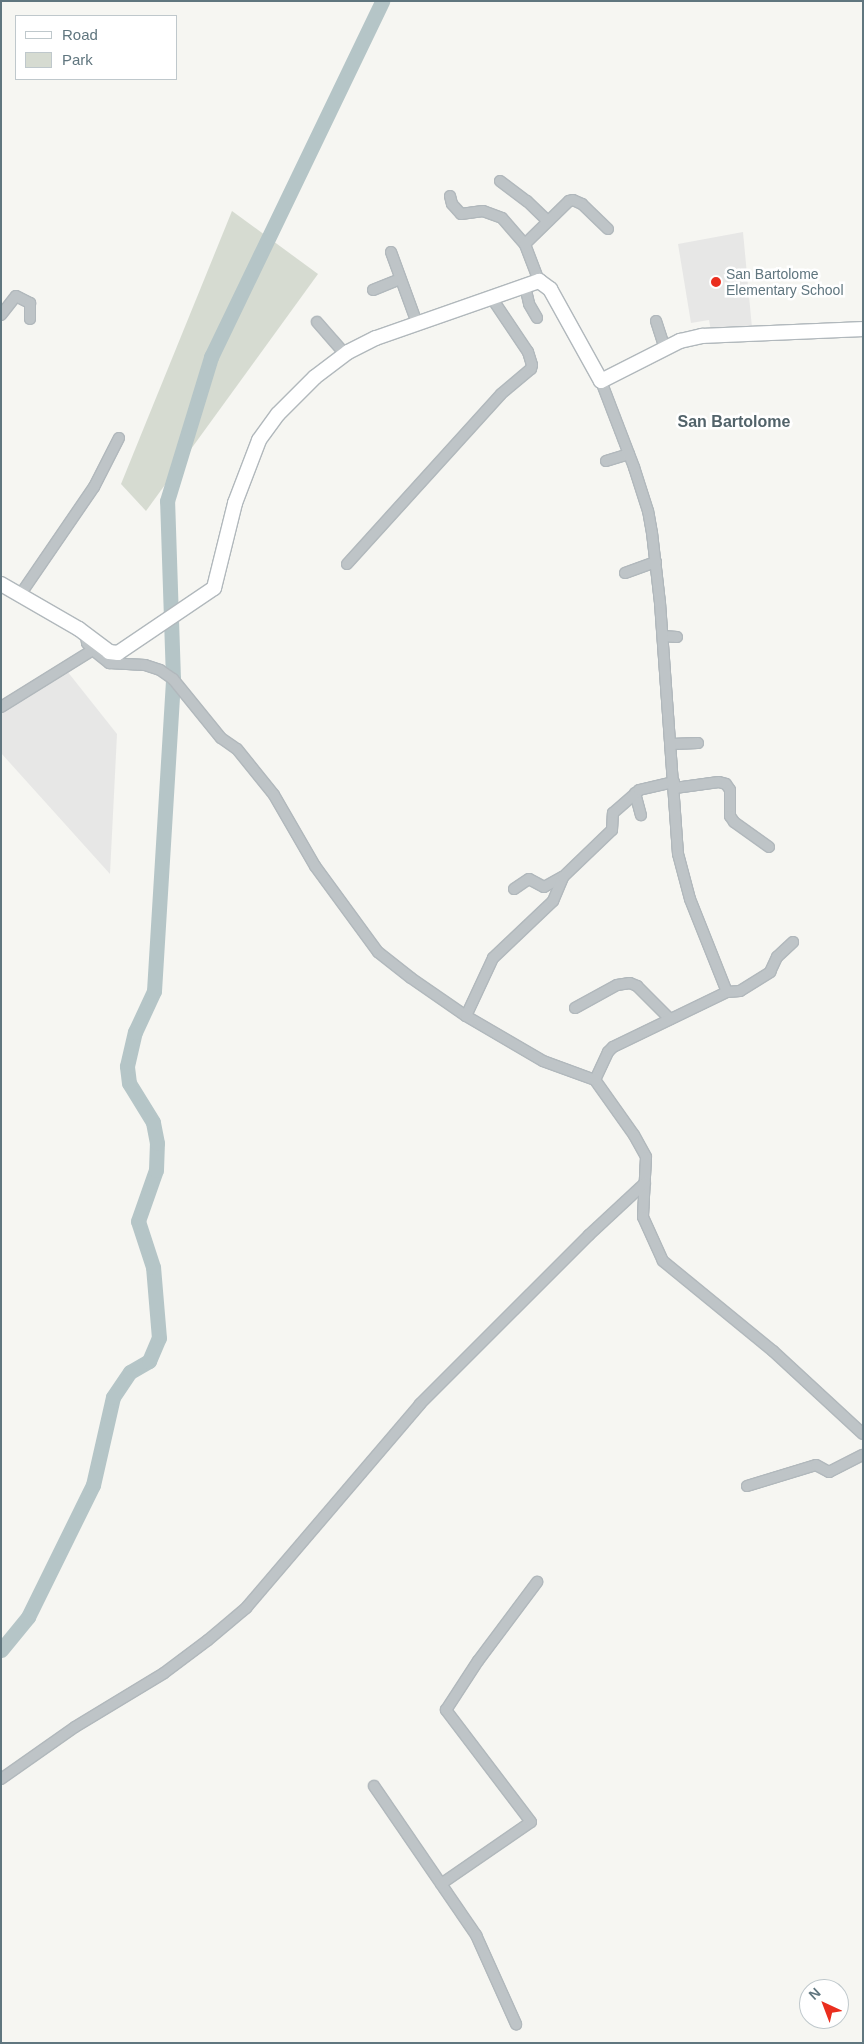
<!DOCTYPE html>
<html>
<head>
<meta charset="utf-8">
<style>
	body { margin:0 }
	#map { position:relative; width:864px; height:2044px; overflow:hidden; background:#f6f6f2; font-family:Arial,sans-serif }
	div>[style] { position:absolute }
	.built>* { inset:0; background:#e7e7e6 }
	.green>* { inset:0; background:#d6dbd1 }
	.river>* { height:15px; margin:-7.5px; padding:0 7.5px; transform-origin:7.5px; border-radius:7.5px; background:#b5c5c7 }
	.roads { filter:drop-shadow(1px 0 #b1b8bc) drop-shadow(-1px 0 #b1b8bc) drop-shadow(0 1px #b1b8bc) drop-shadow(0 -1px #b1b8bc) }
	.street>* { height:10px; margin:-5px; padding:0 5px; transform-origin:5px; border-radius:5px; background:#bec4c7 }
	.secondary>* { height:14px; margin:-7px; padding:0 7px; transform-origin:7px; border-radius:7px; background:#fff }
	.dots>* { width:14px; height:14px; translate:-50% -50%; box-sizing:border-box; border:2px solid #fff; border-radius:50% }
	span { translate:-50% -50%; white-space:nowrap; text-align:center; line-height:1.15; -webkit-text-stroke:5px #fff; paint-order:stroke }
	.poi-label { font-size:14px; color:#60767f }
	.left { translate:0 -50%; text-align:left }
	.quarter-label { font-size:16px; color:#52636a; font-weight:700 }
	.frame { position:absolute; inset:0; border:2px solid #60767f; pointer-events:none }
	.legend { position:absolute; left:15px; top:15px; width:162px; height:65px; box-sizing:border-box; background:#fff; border:1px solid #bfc8cc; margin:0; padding:6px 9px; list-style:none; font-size:15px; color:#60767f }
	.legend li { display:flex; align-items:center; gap:10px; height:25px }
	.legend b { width:25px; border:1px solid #bfc8cc }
	.north { position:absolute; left:799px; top:1979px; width:50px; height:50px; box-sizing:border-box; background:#fff; border:1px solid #bfc8cc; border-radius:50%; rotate:317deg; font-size:14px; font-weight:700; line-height:20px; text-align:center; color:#60767f }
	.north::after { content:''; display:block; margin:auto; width:18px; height:22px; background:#ea2e1e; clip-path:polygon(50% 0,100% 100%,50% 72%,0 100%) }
</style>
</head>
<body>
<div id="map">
	<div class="built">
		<div style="clip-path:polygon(743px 232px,752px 328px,711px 331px,709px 320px,691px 323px,678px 244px)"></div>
		<div style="clip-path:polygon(67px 671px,117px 734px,110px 874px,1px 753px,1px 710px)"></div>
	</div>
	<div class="green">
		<div style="clip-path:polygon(232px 211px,318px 274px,146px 511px,121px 484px)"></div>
	</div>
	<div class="river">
		<div style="left:1px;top:1650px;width:43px;rotate:-50.7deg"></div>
		<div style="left:28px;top:1617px;width:147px;rotate:-63.8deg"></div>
		<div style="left:93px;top:1485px;width:90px;rotate:-77.2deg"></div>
		<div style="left:113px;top:1397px;width:30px;rotate:-56deg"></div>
		<div style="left:130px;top:1372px;width:22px;rotate:-30deg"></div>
		<div style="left:149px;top:1361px;width:25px;rotate:-67deg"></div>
		<div style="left:159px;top:1338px;width:71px;rotate:-94.8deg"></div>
		<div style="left:153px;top:1267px;width:48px;rotate:-108.1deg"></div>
		<div style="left:138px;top:1221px;width:54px;rotate:-70.6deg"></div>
		<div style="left:156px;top:1170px;width:27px;rotate:-88deg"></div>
		<div style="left:157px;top:1143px;width:21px;rotate:-101deg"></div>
		<div style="left:153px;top:1122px;width:46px;rotate:-121.6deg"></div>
		<div style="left:129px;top:1083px;width:17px;rotate:-97deg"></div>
		<div style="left:127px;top:1066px;width:35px;rotate:-77deg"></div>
		<div style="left:135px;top:1032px;width:45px;rotate:-65.1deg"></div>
		<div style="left:154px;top:991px;width:313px;rotate:-86.5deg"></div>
		<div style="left:173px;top:679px;width:178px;rotate:-91.9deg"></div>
		<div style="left:167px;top:501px;width:151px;rotate:-73deg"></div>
		<div style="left:211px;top:357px;width:395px;rotate:-64.3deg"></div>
	</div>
	<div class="roads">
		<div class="street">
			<div style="left:500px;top:181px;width:34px;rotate:37deg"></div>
			<div style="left:527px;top:201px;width:29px;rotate:44deg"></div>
			<div style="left:450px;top:196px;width:8px;rotate:76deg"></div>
			<div style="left:452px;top:204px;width:13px;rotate:48deg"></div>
			<div style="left:461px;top:214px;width:22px;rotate:-8deg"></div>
			<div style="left:483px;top:211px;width:20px;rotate:20deg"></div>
			<div style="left:502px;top:218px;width:35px;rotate:49deg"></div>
			<div style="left:391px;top:252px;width:76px;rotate:69.9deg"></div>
			<div style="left:539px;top:281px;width:40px;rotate:-111deg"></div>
			<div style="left:525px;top:244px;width:62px;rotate:-44.3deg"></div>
			<div style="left:569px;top:201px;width:4px;rotate:-14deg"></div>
			<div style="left:573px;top:200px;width:10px;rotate:24deg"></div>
			<div style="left:582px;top:204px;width:36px;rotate:44deg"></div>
			<div style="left:525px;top:286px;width:18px;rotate:77deg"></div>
			<div style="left:529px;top:304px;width:16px;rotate:60deg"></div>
			<div style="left:373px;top:290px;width:29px;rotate:-22deg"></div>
			<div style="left:1px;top:315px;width:24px;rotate:-52deg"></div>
			<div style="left:16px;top:296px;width:16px;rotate:27deg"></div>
			<div style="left:30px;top:303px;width:16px;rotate:90deg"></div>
			<div style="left:656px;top:321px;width:29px;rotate:72deg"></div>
			<div style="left:317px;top:322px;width:43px;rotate:48.8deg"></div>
			<div style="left:606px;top:461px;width:24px;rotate:-17deg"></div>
			<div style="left:347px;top:564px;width:229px;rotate:-47.8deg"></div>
			<div style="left:501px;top:394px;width:39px;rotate:-40deg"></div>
			<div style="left:531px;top:369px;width:4px;rotate:-76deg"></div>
			<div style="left:532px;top:365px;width:14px;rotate:-107deg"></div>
			<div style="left:528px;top:352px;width:66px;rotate:-123.9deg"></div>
			<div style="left:625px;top:573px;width:33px;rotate:-20deg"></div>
			<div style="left:20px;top:595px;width:131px;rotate:-55.6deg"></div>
			<div style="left:94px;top:487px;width:55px;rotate:-63deg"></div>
			<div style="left:86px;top:635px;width:8px;rotate:83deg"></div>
			<div style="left:87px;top:643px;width:9px;rotate:49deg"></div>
			<div style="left:93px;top:650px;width:21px;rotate:39deg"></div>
			<div style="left:109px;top:663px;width:36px;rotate:3deg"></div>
			<div style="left:145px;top:665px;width:16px;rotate:18deg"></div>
			<div style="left:160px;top:670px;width:16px;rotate:35deg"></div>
			<div style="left:173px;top:679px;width:76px;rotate:50.9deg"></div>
			<div style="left:221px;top:738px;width:19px;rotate:35deg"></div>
			<div style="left:237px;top:749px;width:59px;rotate:51.2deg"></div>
			<div style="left:274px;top:795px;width:82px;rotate:60deg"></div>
			<div style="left:315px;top:866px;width:107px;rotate:53.8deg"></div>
			<div style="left:378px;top:952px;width:42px;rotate:38.2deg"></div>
			<div style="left:411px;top:978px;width:67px;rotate:34.6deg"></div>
			<div style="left:466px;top:1016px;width:89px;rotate:30.3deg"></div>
			<div style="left:543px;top:1061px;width:55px;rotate:20.1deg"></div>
			<div style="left:595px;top:1080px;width:67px;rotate:54.7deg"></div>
			<div style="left:634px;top:1135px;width:25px;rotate:61deg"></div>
			<div style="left:646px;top:1157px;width:60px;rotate:92.9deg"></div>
			<div style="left:643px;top:1217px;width:48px;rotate:65.6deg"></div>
			<div style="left:663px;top:1261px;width:142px;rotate:39.3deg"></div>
			<div style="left:773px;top:1351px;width:122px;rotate:42.7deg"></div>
			<div style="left:663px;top:636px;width:14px;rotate:4deg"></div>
			<div style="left:1px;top:707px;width:108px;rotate:-31.8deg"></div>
			<div style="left:671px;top:744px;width:27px;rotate:-2deg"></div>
			<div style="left:675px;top:788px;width:44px;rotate:-7.8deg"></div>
			<div style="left:719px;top:782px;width:7px;rotate:16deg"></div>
			<div style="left:726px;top:784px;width:7px;rotate:56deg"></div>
			<div style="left:730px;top:790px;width:26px;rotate:90deg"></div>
			<div style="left:730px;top:816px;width:7px;rotate:56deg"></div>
			<div style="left:734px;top:822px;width:43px;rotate:35.5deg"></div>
			<div style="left:635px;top:793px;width:23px;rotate:75deg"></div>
			<div style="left:514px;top:889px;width:18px;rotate:-34deg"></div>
			<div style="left:529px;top:879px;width:17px;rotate:28deg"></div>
			<div style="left:544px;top:887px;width:21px;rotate:-29deg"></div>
			<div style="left:727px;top:992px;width:13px;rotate:-4deg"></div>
			<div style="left:740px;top:991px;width:36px;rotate:-32deg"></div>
			<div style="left:770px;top:972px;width:17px;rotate:-65deg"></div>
			<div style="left:777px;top:957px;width:22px;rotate:-43deg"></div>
			<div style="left:575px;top:1008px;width:48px;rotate:-28.7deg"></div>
			<div style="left:617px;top:985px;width:13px;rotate:-9deg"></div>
			<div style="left:630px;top:983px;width:8px;rotate:23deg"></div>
			<div style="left:637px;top:986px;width:47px;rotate:45deg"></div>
			<div style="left:466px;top:1016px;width:64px;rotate:-65deg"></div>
			<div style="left:493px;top:958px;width:83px;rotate:-43.5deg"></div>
			<div style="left:553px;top:901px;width:26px;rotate:-67deg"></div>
			<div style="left:563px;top:877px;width:68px;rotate:-43.8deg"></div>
			<div style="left:612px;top:830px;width:17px;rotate:-87deg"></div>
			<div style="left:613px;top:813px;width:35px;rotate:-41deg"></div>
			<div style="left:639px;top:790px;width:36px;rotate:-13deg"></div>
			<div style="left:595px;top:1080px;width:31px;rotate:-65deg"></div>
			<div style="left:608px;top:1052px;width:7px;rotate:-45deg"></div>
			<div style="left:613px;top:1047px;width:127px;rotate:-25.8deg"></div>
			<div style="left:727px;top:992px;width:100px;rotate:-111.7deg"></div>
			<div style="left:690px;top:899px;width:47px;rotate:-104.9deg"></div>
			<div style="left:678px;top:854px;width:252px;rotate:-94.1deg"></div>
			<div style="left:660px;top:603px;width:70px;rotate:-96.5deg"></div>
			<div style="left:652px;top:533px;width:22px;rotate:-100deg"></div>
			<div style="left:648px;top:511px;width:46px;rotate:-107.7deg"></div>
			<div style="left:634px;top:467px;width:92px;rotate:-111deg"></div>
			<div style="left:747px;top:1486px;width:72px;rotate:-16.9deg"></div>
			<div style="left:816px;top:1465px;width:15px;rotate:28deg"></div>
			<div style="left:829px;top:1472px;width:38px;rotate:-27deg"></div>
			<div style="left:1px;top:1779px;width:90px;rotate:-35.1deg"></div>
			<div style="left:75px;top:1727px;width:104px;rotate:-31.2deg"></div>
			<div style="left:164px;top:1673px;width:55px;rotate:-36.9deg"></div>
			<div style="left:208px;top:1640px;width:50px;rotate:-40.1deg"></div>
			<div style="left:246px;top:1608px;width:268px;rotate:-49.5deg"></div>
			<div style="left:420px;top:1404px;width:239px;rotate:-45deg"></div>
			<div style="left:589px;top:1235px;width:76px;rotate:-42.9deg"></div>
			<div style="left:374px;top:1786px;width:181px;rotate:55.6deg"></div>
			<div style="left:476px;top:1935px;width:98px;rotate:65.8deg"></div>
			<div style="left:441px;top:1884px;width:109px;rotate:-34.6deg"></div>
			<div style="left:531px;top:1822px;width:141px;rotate:-127.2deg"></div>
			<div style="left:446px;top:1710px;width:59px;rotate:-56.9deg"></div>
			<div style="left:478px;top:1661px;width:99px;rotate:-53.2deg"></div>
		</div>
		<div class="secondary">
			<div style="left:1px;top:584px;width:90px;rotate:30deg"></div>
			<div style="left:79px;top:629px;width:38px;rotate:37deg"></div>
			<div style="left:109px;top:652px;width:9px;rotate:6deg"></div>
			<div style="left:118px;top:653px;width:116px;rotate:-34.1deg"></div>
			<div style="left:214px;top:588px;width:88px;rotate:-76.1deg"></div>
			<div style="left:235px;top:503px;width:67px;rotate:-69.1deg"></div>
			<div style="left:259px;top:440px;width:32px;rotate:-54deg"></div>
			<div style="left:278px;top:414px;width:52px;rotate:-45deg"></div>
			<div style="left:315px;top:377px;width:41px;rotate:-37.1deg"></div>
			<div style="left:348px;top:352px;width:31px;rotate:-27deg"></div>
			<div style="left:376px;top:338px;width:173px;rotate:-19.3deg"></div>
			<div style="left:539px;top:281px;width:14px;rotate:36deg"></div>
			<div style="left:550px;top:289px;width:105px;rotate:61deg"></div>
			<div style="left:601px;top:381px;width:89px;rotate:-26.9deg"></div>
			<div style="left:680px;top:341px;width:23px;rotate:-13deg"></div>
			<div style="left:702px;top:336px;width:161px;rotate:-2.5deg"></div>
		</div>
	</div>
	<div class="dots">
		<div style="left:716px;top:282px;background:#ea2e1e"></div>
	</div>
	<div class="poi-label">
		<span class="left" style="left:726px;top:282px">San Bartolome<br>Elementary School</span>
	</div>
	<div class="quarter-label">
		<span style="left:734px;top:422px">San Bartolome</span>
	</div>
	<div class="frame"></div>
	<ul class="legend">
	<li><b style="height:6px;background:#fff"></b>Road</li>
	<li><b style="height:14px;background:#d6dbd1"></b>Park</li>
	</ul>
	<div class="north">N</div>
</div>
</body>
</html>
